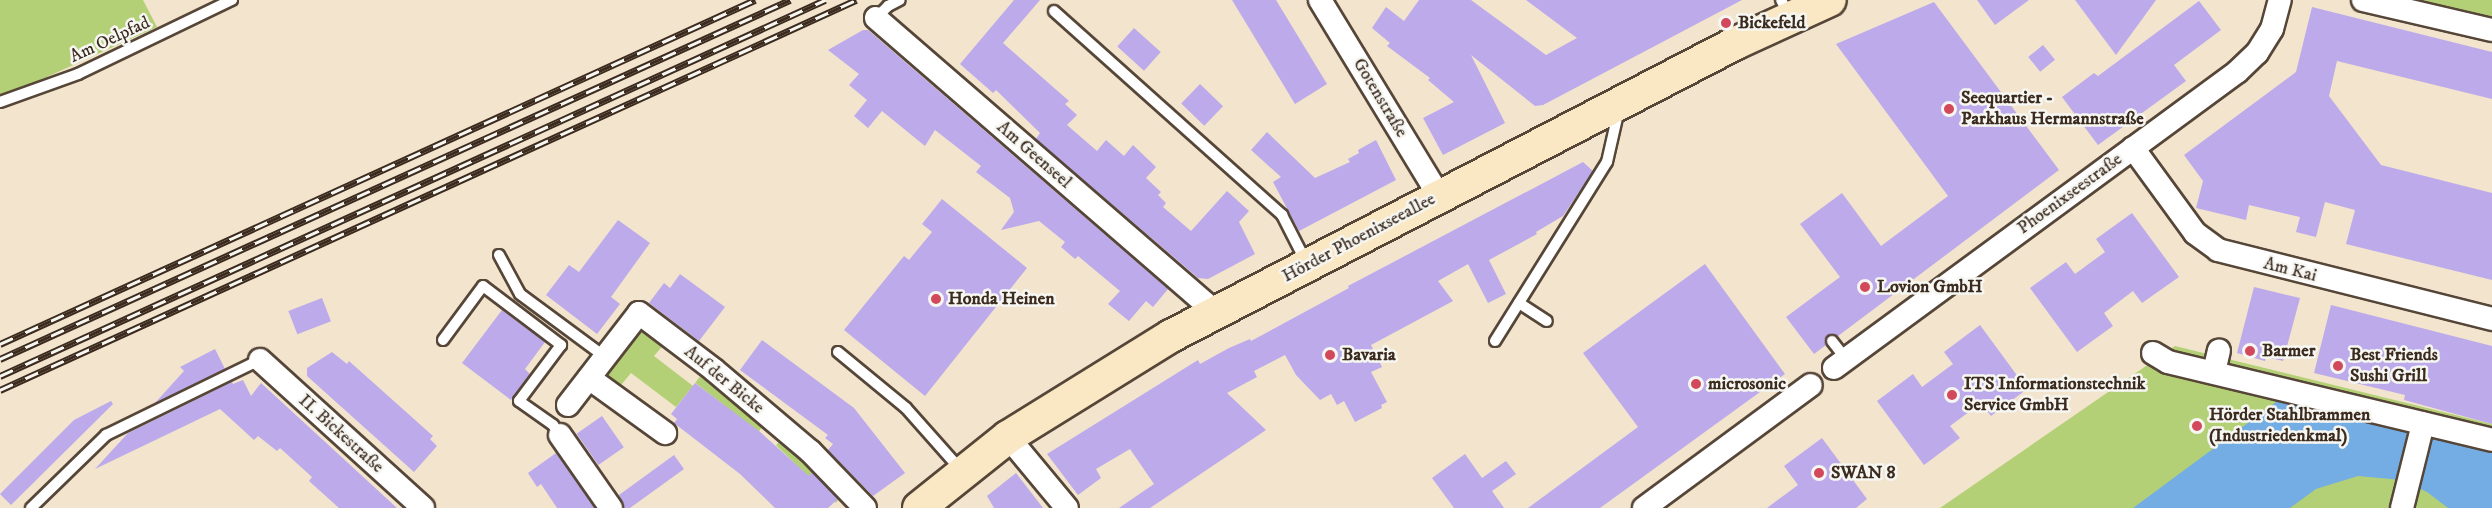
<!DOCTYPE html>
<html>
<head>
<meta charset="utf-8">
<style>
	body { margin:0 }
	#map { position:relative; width:2492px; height:508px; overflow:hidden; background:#f2e4cd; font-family:"IM FELL DW Pica",serif }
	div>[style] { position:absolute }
	.green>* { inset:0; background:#b4d076; transform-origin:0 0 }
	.water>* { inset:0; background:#74ade4 }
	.building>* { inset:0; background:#bdaaeb; transform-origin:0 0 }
	.roads { filter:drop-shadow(2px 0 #564638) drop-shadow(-2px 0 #564638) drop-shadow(0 2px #564638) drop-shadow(0 -2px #564638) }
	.lane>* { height:10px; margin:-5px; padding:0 5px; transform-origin:5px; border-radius:5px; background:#fff }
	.street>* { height:22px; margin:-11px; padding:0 11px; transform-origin:11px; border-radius:11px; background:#fff }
	.secondary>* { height:32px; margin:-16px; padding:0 16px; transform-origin:16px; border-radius:16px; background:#fae7c3 }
	.rail>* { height:7px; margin-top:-3.5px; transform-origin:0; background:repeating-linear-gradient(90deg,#f6f6f2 0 14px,#3b2a1e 0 28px); box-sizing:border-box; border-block:2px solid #3b2a1e }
	.dots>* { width:16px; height:16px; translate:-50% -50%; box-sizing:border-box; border:3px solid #f6f6f2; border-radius:50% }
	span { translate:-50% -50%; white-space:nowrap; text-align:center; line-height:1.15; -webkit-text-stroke:5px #f6f6f2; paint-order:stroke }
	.poi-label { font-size:18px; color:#3b2a1e; font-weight:700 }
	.left { translate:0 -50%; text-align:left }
	.street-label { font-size:18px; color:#3b2a1e }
</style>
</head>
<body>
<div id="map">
	<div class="green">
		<div style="clip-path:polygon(0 0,143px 0,157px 27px,27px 86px,0 95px)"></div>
		<div style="clip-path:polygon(2416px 0,2492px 0,2492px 18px)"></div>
		<div style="clip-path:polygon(646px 331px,666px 342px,654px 356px,693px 386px,676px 407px,631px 373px,621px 385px,609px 376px,607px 369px,636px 334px)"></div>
		<div style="clip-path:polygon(2175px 346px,2492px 424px,2492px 508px,1940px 508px)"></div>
		<div style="left:702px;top:374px;width:80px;height:11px;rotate:38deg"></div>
		<div style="left:783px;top:438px;width:83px;height:10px;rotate:44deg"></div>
	</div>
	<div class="water">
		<div style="clip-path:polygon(2279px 400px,2492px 453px,2492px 508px,2448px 508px,2427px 492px,2401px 480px,2358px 476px,2316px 489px,2290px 508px,2133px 508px)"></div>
	</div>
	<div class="building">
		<div style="clip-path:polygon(1014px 0,1040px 0,1003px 43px,1069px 101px,1065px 104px,1077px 115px,1067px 125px,1097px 151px,1106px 140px,1124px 156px,1133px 145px,1156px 167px,1146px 178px,1161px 192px,1158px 195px,1166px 203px,1163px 207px,1191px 231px,1227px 191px,1249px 211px,1239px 222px,1255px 254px,1208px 279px,1198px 278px,1036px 139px,1040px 133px,996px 90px,993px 93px,960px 64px)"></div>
		<div style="clip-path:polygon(1232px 0,1276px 0,1327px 84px,1295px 104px)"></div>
		<div style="clip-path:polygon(1419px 0,1471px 0,1546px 55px,1577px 38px,1526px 0,1742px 0,1543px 105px,1535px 106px,1471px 55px,1505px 123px,1443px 155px,1423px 118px,1454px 102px,1428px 80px,1430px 78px,1387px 46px,1390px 43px,1372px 28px,1386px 7px,1404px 21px)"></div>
		<div style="clip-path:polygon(1977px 0,2029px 0,1995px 25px)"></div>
		<div style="clip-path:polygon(2075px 0,2156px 0,2116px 55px)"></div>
		<div style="clip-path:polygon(2199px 1px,2221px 30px,2174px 65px,2186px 81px,2098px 145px,2062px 97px,2094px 73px,2098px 76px)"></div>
		<div style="clip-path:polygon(1934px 2px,2059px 170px,1838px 336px,1828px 335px,1825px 339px,1826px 345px,1814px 354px,1786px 317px,1840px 277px,1800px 224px,1842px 193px,1881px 246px,1948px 196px,1836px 44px)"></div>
		<div style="clip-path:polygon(2312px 7px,2492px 52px,2492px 99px,2337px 61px,2329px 96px,2381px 165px,2492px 193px,2492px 280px,2346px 244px,2355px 210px,2325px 202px,2316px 237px,2296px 232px,2300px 217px,2249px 205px,2246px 220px,2196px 208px,2203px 181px,2184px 155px,2296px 72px)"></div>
		<div style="left:1134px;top:28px;width:36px;height:25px;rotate:42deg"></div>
		<div style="clip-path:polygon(863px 30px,868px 30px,889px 48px,1168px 289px,1153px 307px,1146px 301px,1129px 321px,1108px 304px,1120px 291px,1078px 256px,1075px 259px,1061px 247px,1065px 242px,1039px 221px,1001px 230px,1014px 212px,1010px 198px,976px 172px,981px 166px,935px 130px,925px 146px,882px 111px,868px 128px,854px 116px,867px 100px,849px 85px,859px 74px,828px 50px)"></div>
		<div style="left:2043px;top:45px;width:19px;height:19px;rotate:51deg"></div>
		<div style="left:1200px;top:84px;width:32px;height:27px;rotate:44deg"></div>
		<div style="clip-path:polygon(1267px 132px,1315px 178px,1350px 162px,1348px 159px,1359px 153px,1358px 150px,1376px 140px,1396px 180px,1299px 231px,1273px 182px,1281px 177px,1251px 150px)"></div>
		<div style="clip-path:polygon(1583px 162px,1593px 171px,1563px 216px,1536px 232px,1537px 234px,1489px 260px,1506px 294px,1488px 303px,1468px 264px,1438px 281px,1453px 301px,1371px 345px,1382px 367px,1371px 372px,1387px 402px,1381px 405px,1382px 408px,1355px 422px,1344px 401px,1337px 405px,1331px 394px,1320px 400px,1296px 375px,1285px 355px,1254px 371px,1257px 377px,1227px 393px,1266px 430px,1150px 508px,1119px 508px,1154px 484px,1130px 449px,1096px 469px,1101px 478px,1078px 495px,1047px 454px,1198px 360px,1200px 364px,1229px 348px,1250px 339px,1251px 341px,1349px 288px,1348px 286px)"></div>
		<div style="clip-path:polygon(942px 199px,1027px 268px,925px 396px,844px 330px,904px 256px,909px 260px,932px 232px,922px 224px)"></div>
		<div style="clip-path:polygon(2132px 213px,2179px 277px,2142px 303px,2133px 291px,2104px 313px,2113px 326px,2077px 352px,2030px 288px,2066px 262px,2075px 274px,2105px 252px,2096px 239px)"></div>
		<div style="clip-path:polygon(618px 220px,650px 243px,611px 297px,620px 304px,597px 334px,546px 295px,569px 265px,579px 272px)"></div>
		<div style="clip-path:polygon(1705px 264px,1785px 374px,1600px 508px,1528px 508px,1638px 427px,1583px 353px)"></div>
		<div style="clip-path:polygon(680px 274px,725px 307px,699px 341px,649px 303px,664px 283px,670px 288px)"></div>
		<div style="clip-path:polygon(2254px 287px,2300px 298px,2283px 361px,2266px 357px,2265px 361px,2237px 353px)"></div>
		<div style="left:322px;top:298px;width:25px;height:36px;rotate:69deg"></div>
		<div style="clip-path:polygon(2331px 305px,2492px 346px,2492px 424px,2404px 400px,2405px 395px,2314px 373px)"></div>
		<div style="clip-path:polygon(502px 310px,545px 342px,525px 369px,530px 374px,511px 400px,462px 363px)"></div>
		<div style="clip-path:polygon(1980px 325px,2027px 389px,1991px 416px,1981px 403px,1950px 426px,1960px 438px,1924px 465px,1877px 401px,1913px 374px,1922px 387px,1953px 364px,1944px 352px)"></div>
		<div style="clip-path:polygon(762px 340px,854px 408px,905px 473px,873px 496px,828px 450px,833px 444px,825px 438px,828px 435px,740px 370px)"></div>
		<div style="clip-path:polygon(215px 349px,225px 369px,155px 403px,184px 371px,180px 367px)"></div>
		<div style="clip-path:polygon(332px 352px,347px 364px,349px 361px,433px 436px,430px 439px,437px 446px,414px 472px,307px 376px,307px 368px)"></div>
		<div style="clip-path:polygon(243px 380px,251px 396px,261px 383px,397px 508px,339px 508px,309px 481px,312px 477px,280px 448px,277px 451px,258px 436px,254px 440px,220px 409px,95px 469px,128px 433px,232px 382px,233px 384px)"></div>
		<div style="clip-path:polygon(695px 383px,759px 431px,809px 476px,812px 472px,838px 499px,828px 508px,775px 508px,740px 474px,674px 423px,677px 419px,671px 414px)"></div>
		<div style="clip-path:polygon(111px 401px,113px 404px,11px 505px,0 494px,74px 420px)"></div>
		<div style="left:602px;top:416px;width:38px;height:31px;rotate:55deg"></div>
		<div style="clip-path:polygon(1822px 438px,1867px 499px,1856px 508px,1767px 508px,1798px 485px,1784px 466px)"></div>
		<div style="clip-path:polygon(556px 453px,595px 508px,557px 508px,541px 484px,537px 487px,528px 473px)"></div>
		<div style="clip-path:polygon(1465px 454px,1482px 478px,1506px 461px,1516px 474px,1492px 491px,1504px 508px,1454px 508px,1432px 478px)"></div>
		<div style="clip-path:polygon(674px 455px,684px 469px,630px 508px,624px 508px,619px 495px)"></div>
		<div style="clip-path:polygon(1016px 473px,1023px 482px,1043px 508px,994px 508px,987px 496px)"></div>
	</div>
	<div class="roads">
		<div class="lane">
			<div style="left:1781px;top:0;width:18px;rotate:61deg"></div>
			<div style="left:1054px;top:11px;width:306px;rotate:41.8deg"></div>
			<div style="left:1282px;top:215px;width:53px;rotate:62.9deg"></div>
			<div style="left:876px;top:18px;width:17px;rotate:-45deg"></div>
			<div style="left:888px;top:6px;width:13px;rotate:-27deg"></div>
			<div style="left:0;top:102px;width:83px;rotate:-19.7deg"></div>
			<div style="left:78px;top:74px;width:171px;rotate:-25.7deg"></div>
			<div style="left:499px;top:255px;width:44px;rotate:61.7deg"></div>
			<div style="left:520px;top:294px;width:106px;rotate:36.5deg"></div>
			<div style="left:1519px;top:303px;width:33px;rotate:33deg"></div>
			<div style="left:443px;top:340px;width:67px;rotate:-53.5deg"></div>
			<div style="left:483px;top:286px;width:98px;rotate:37.1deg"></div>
			<div style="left:561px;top:345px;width:70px;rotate:126.9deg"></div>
			<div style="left:519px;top:401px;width:42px;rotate:35.2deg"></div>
			<div style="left:553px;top:425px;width:12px;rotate:55deg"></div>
			<div style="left:1495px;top:341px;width:211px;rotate:-58deg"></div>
			<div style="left:1607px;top:162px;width:54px;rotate:-77.2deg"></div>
			<div style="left:1832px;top:341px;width:23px;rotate:52deg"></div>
			<div style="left:838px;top:352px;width:88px;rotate:39.5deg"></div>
			<div style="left:906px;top:408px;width:83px;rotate:48.4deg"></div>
			<div style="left:31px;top:508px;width:105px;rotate:-44.2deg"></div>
			<div style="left:106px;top:435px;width:171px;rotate:-26deg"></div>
		</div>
		<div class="street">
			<div style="left:1320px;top:0;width:229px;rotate:58.7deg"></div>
			<div style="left:2363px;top:0;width:132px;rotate:13.1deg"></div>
			<div style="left:876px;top:18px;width:450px;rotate:40.9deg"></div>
			<div style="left:2133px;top:148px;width:105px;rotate:53.9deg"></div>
			<div style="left:2195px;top:233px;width:29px;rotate:36deg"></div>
			<div style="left:2218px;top:250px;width:283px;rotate:14.1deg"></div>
			<div style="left:2153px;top:353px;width:17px;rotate:31deg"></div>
			<div style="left:2168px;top:362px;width:333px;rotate:13.5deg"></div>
			<div style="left:260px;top:360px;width:220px;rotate:42.2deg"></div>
			<div style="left:1834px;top:368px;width:500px;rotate:-36.3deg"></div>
			<div style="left:2237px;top:72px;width:28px;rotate:-44deg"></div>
			<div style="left:2257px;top:53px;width:28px;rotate:-58deg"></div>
			<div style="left:2272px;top:29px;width:30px;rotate:-75deg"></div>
			<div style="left:2214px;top:372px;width:22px;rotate:-77deg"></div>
			<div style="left:589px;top:378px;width:94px;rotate:35.9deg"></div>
			<div style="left:568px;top:405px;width:116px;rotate:-52.3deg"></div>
			<div style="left:639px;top:313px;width:94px;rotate:37.2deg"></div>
			<div style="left:714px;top:370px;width:126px;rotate:40.2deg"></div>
			<div style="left:810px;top:451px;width:79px;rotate:46deg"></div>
			<div style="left:560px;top:435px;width:89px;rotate:55.1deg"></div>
			<div style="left:1008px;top:437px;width:92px;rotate:50.3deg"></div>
			<div style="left:1644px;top:508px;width:207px;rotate:-36.4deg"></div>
			<div style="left:2402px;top:508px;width:87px;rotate:-76deg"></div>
		</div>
		<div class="secondary">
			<div style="left:919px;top:508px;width:114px;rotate:-38.6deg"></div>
			<div style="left:1008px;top:437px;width:192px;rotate:-31.8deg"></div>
			<div style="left:1171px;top:336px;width:636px;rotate:-27.41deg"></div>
			<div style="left:1736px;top:43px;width:103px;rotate:-24.6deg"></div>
		</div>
	</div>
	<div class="rail">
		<div style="left:0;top:344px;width:830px;rotate:-24.5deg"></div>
		<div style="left:0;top:359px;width:868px;rotate:-24.44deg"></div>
		<div style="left:0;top:376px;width:907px;rotate:-24.5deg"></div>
		<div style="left:0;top:390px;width:941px;rotate:-24.49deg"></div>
	</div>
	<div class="dots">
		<div style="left:1726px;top:23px;background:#d1495b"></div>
		<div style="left:1949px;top:109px;background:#d1495b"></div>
		<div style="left:1865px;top:287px;background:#d1495b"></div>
		<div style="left:936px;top:299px;background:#d1495b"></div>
		<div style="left:2250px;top:351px;background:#d1495b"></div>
		<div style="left:1330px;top:355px;background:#d1495b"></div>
		<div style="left:2338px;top:366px;background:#d1495b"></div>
		<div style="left:1696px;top:384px;background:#d1495b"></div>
		<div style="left:1952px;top:395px;background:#d1495b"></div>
		<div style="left:2197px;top:426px;background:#d1495b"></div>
		<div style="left:1819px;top:473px;background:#d1495b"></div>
	</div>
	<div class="poi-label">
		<span class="left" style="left:1738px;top:23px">Bickefeld</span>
		<span class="left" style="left:1961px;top:109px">Seequartier -<br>Parkhaus Hermannstraße</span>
		<span class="left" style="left:1877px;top:287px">Lovion GmbH</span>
		<span class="left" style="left:948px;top:299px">Honda Heinen</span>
		<span class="left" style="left:2262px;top:351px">Barmer</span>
		<span class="left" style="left:1342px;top:355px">Bavaria</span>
		<span class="left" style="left:2350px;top:366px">Best Friends<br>Sushi Grill</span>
		<span class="left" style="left:1708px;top:384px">microsonic</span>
		<span class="left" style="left:1964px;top:395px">ITS Informationstechnik<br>Service GmbH</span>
		<span class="left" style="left:2209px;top:426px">Hörder Stahlbrammen<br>(Industriedenkmal)</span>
		<span class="left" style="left:1831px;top:473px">SWAN 8</span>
	</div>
	<div class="street-label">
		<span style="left:110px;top:40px;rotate:-25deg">Am Oelpfad</span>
		<span style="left:1380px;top:98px;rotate:59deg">Gotenstraße</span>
		<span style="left:1034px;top:155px;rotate:41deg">Am Geenseel</span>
		<span style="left:2070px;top:194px;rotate:-36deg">Phoenixseestraße</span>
		<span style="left:1359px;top:238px;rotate:-28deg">Hörder Phoenixseeallee</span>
		<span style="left:2290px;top:270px;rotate:14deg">Am Kai</span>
		<span style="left:724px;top:380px;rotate:39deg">Auf der Bicke</span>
		<span style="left:341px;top:434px;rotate:42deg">II. Bickestraße</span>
	</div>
</div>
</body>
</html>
